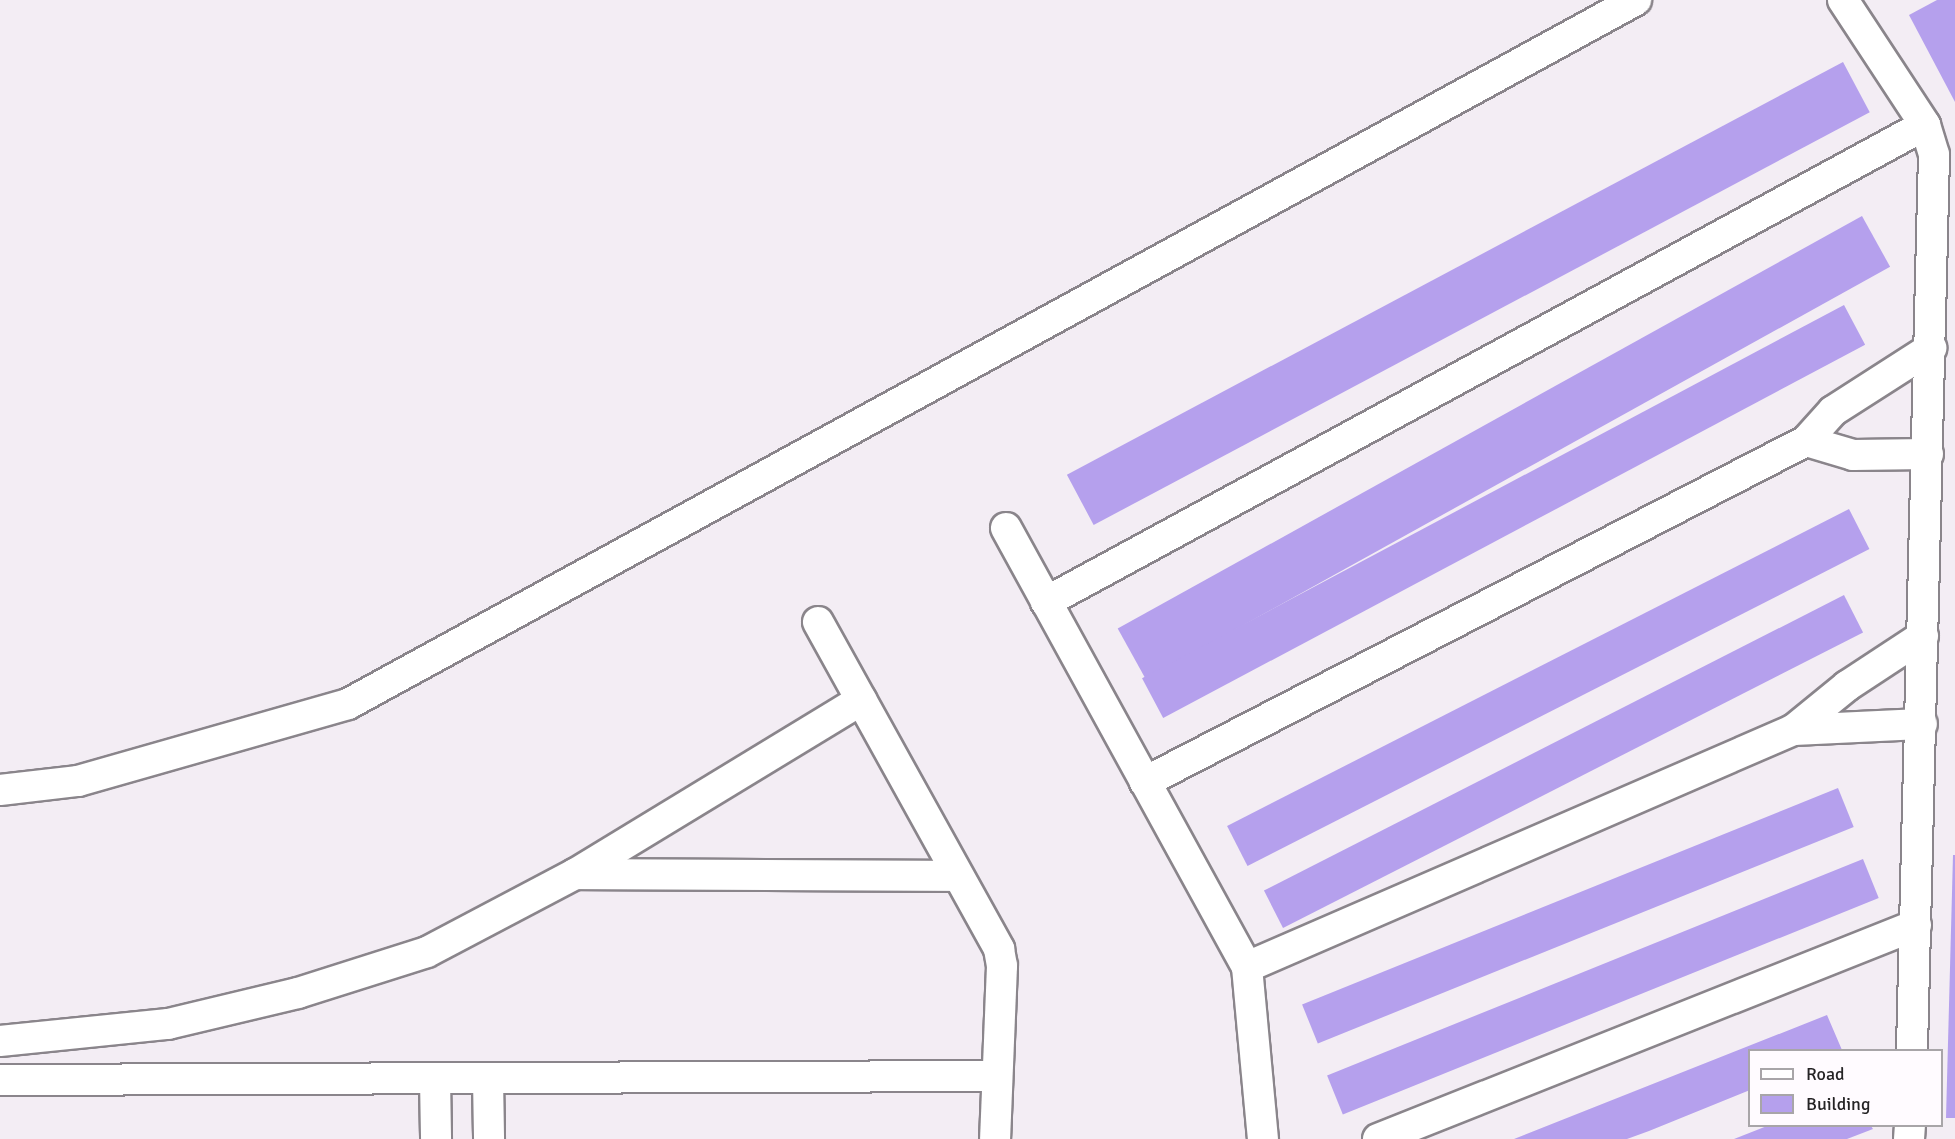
<!DOCTYPE html>
<html>
<head>
<meta charset="utf-8">
<style>
	body { margin:0 }
	#map { position:relative; width:1955px; height:1139px; overflow:hidden; background:#f3edf4; font-family:Signika,sans-serif }
	div>[style] { position:absolute }
	.building>* { inset:0; background:#b5a0ed; transform-origin:0 0 }
	.roads { filter:drop-shadow(2px 0 #8a858b) drop-shadow(-2px 0 #8a858b) drop-shadow(0 2px #8a858b) drop-shadow(0 -2px #8a858b) }
	.minor>* { height:30px; margin:-15px; padding:0 15px; transform-origin:15px; border-radius:15px; background:#fff }
	span { translate:-50% -50%; white-space:nowrap; text-align:center; line-height:1.15; -webkit-text-stroke:4.5px #fffbff; paint-order:stroke }
	.legend { position:absolute; left:1748px; top:1049px; width:195px; height:78px; box-sizing:border-box; background:#fffbff; border:2px solid #a8a5a8; margin:0; padding:8px 10px; list-style:none; font-size:18px; color:#252325 }
	.legend li { display:flex; align-items:center; gap:12px; height:30px }
	.legend b { width:30px; border:2px solid #a8a5a8 }
</style>
</head>
<body>
<div id="map">
	<div class="building">
		<div style="clip-path:polygon(1937px 0,1955px 0,1955px 102px,1909px 15px)"></div>
		<div style="left:1843px;top:62px;width:57px;height:879px;rotate:62deg"></div>
		<div style="left:1862px;top:216px;width:58px;height:851px;rotate:61deg"></div>
		<div style="left:1844px;top:305px;width:45px;height:795px;rotate:62deg"></div>
		<div style="left:1849px;top:509px;width:45px;height:698px;rotate:63deg"></div>
		<div style="left:1844px;top:595px;width:42px;height:651px;rotate:63deg"></div>
		<div style="left:1838px;top:788px;width:42px;height:578px;rotate:68deg"></div>
		<div style="clip-path:polygon(1953px 855px,1955px 855px,1955px 1118px,1946px 1118px)"></div>
		<div style="left:1863px;top:859px;width:42px;height:578px;rotate:68deg"></div>
		<div style="clip-path:polygon(1827px 1015px,1842px 1050px,1750px 1050px,1750px 1090px,1649px 1131px,1627px 1139px,1514px 1139px)"></div>
		<div style="clip-path:polygon(1767px 1126px,1871px 1126px,1873px 1129px,1847px 1139px,1734px 1139px)"></div>
	</div>
	<div class="roads">
		<div class="minor">
			<div style="left:1843px;top:0;width:149px;rotate:56.7deg"></div>
			<div style="left:1925px;top:125px;width:31px;rotate:73deg"></div>
			<div style="left:1934px;top:155px;width:895px;rotate:91.41deg"></div>
			<div style="left:1806px;top:441px;width:49px;rotate:16.6deg"></div>
			<div style="left:1853px;top:455px;width:75px;rotate:-0.8deg"></div>
			<div style="left:1006px;top:528px;width:501px;rotate:61.23deg"></div>
			<div style="left:1247px;top:967px;width:173px;rotate:84.7deg"></div>
			<div style="left:1046px;top:602px;width:1000px;rotate:-28.49deg"></div>
			<div style="left:818px;top:622px;width:374px;rotate:61deg"></div>
			<div style="left:999px;top:949px;width:17px;rotate:80deg"></div>
			<div style="left:1002px;top:966px;width:173px;rotate:92.3deg"></div>
			<div style="left:1793px;top:730px;width:129px;rotate:-2.7deg"></div>
			<div style="left:1145px;top:782px;width:744px;rotate:-27.29deg"></div>
			<div style="left:1806px;top:441px;width:40px;rotate:-48deg"></div>
			<div style="left:1833px;top:411px;width:117px;rotate:-32.7deg"></div>
			<div style="left:0;top:790px;width:79px;rotate:-6.6deg"></div>
			<div style="left:78px;top:781px;width:281px;rotate:-15.9deg"></div>
			<div style="left:348px;top:704px;width:1468px;rotate:-28.66deg"></div>
			<div style="left:575px;top:874px;width:382px;rotate:0.3deg"></div>
			<div style="left:1247px;top:967px;width:595px;rotate:-23.46deg"></div>
			<div style="left:1793px;top:730px;width:70px;rotate:-39.2deg"></div>
			<div style="left:1847px;top:686px;width:91px;rotate:-33.3deg"></div>
			<div style="left:0;top:1041px;width:169px;rotate:-5.8deg"></div>
			<div style="left:168px;top:1024px;width:134px;rotate:-13.4deg"></div>
			<div style="left:298px;top:993px;width:135px;rotate:-17.6deg"></div>
			<div style="left:427px;top:952px;width:167px;rotate:-27.8deg"></div>
			<div style="left:575px;top:874px;width:335px;rotate:-31.3deg"></div>
			<div style="left:435px;top:1079px;width:60px;rotate:89deg"></div>
			<div style="left:488px;top:1079px;width:60px;rotate:89deg"></div>
			<div style="left:0;top:1080px;width:997px;rotate:-0.23deg"></div>
			<div style="left:1378px;top:1139px;width:579px;rotate:-21.69deg"></div>
			<div style="left:1909px;top:1139px;width:13px;rotate:-86deg"></div>
		</div>
	</div>
	<ul class="legend">
	<li><b style="height:8px;background:#fff"></b>Road</li>
	<li><b style="height:16px;background:#b5a0ed"></b>Building</li>
	</ul>
</div>
</body>
</html>
